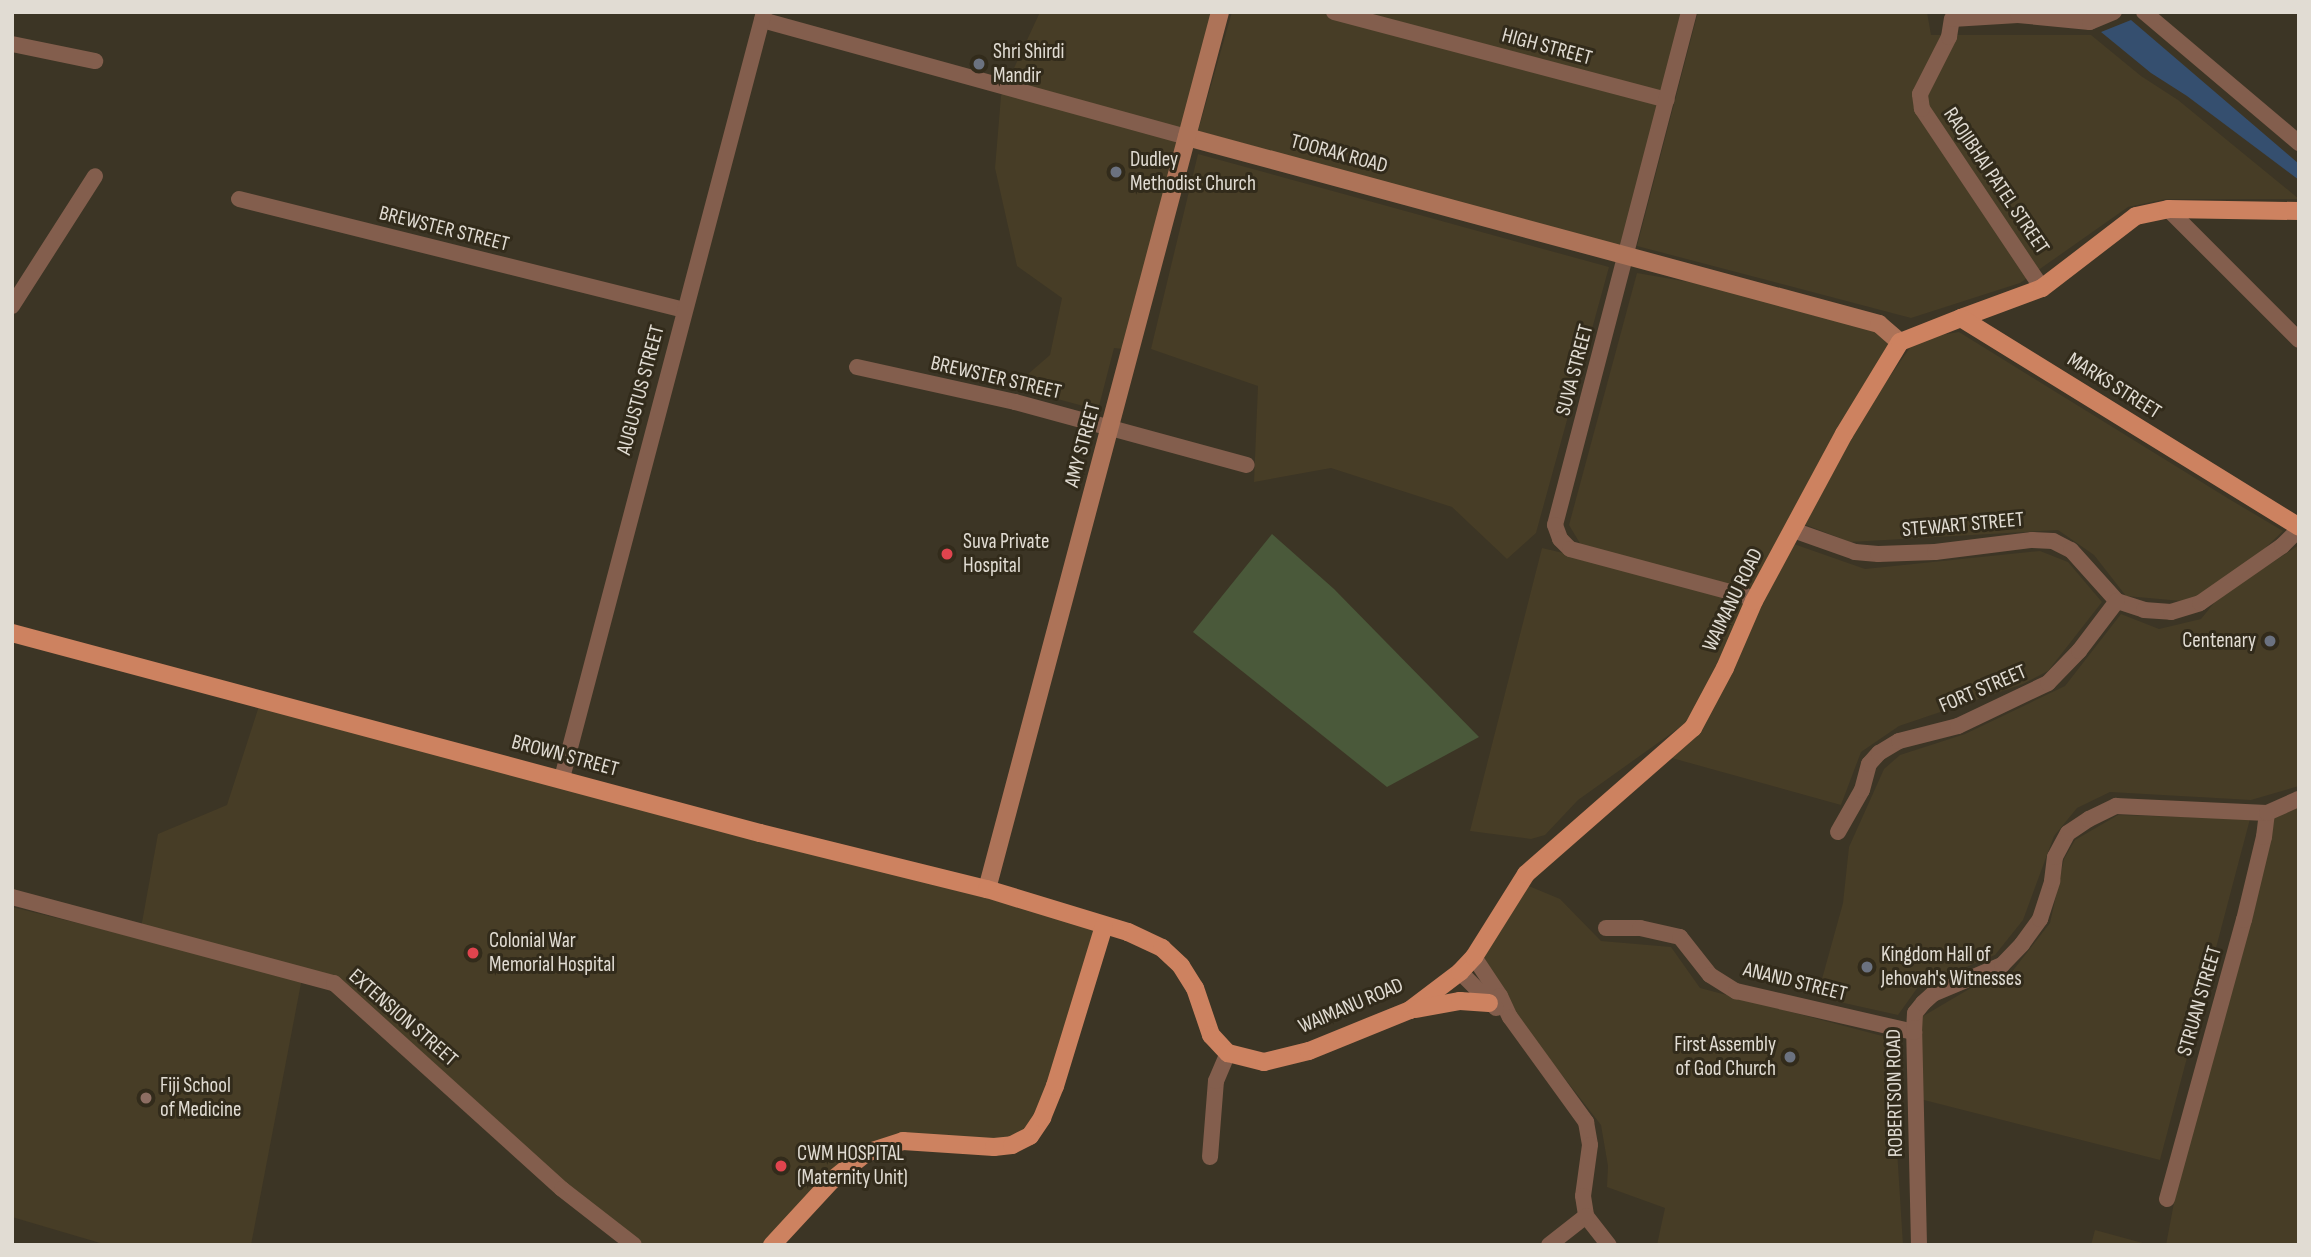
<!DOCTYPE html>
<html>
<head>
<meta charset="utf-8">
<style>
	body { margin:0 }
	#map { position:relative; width:2311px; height:1257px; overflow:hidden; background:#3c3525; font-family:"Sofia Sans Condensed",sans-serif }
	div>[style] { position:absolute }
	.built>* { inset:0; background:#473d26 }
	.green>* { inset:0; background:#4a593a }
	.water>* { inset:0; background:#354f6f }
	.minor>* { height:16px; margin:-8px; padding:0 8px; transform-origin:8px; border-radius:8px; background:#835e4d }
	.secondary>* { height:18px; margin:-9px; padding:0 9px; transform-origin:9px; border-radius:9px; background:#ad7358 }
	.primary>* { height:18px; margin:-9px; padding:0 9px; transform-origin:9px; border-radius:9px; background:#cd8260 }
	.dots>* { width:19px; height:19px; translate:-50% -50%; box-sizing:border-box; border:4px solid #322b1b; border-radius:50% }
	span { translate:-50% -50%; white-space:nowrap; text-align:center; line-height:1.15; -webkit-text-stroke:6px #322b1b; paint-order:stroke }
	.street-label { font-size:21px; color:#e1dcd3 }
	.poi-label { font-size:21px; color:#e1dcd3 }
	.left { translate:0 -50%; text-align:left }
	.right { translate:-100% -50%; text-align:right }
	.frame { position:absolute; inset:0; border:14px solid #e1dcd3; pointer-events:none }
</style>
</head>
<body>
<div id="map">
	<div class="built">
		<div style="clip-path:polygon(1040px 12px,1213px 12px,1123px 349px,1114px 348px,1098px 410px,1013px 387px,1050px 355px,1062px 298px,1017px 266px,995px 168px,1001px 96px)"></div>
		<div style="clip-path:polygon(1232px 12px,1688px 12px,1628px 249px,1198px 131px)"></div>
		<div style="clip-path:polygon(1698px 12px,1927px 12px,1931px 35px,2091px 35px,2141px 76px,2178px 100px,2299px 199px,2166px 199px,2128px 207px,2020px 283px,1911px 318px,1637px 246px)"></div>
		<div style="clip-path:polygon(1198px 154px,1609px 267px,1536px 533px,1507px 559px,1452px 507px,1331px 468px,1254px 482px,1258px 386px,1151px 349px)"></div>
		<div style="clip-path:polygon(1637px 273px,1752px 293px,1884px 330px,1892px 346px,1752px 593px,1581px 545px,1569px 525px)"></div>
		<div style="clip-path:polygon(1959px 332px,2229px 499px,2283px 531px,2237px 575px,2193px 602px,2126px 596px,2094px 555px,2058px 530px,1850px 542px,1801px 523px,1842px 445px,1916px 339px)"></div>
		<div style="clip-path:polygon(1791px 543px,1865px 569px,2040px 551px,2068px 562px,2102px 602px,2048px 671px,2023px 684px,1899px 726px,1861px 752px,1841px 805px,1661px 755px,1699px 727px)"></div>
		<div style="clip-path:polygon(2299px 545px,2299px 786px,2251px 800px,2110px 792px,2077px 808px,2054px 836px,2023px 920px,1995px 955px,1918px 987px,1898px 1015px,1817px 997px,1843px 903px,1849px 847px,1884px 769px,1900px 755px,1965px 734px,2065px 686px,2121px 614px,2159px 629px,2201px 619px,2218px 598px)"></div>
		<div style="clip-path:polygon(1542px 548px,1746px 596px,1737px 623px,1690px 720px,1578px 800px,1545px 835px,1531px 839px,1470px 831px)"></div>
		<div style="clip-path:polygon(259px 706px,1086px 922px,1102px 935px,1038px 1115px,1027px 1131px,997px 1141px,898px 1134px,769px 1245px,644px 1245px,565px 1183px,338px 978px,141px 928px,158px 834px,227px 805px)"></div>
		<div style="clip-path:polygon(2299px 807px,2299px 1245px,2166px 1245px,2188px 1129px,2264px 819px)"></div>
		<div style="clip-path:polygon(2118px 815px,2250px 819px,2160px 1160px,1920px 1099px,1920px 1018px,1981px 982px,2011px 973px,2050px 923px,2064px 859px,2075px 840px)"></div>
		<div style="clip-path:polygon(1524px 884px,1560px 899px,1601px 941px,1671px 947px,1700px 988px,1890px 1038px,1903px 1245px,1657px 1245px,1665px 1208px,1607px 1187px,1608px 1166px,1601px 1125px,1473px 961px)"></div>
		<div style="clip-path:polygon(12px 907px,302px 978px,251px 1245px,107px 1245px,12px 1217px)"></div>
		<div style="clip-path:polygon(2095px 1230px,2150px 1245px,2091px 1245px)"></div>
	</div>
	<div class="green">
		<div style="clip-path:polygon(1272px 534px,1334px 589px,1479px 737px,1387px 787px,1193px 632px)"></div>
	</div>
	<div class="water">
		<div style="clip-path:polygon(2131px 20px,2299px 164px,2299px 180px,2187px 96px,2151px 73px,2101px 32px)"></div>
	</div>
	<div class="minor">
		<div style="left:1334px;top:12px;width:344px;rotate:14.8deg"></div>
		<div style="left:1689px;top:12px;width:530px;rotate:104.64deg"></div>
		<div style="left:1555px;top:525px;width:15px;rotate:70deg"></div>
		<div style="left:1560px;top:539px;width:14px;rotate:45deg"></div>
		<div style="left:1570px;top:549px;width:182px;rotate:15deg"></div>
		<div style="left:1746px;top:596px;width:9px;rotate:32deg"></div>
		<div style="left:2144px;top:12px;width:203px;rotate:40.2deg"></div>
		<div style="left:762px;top:20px;width:441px;rotate:15.4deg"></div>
		<div style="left:12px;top:44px;width:85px;rotate:11.6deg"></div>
		<div style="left:239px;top:199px;width:459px;rotate:14deg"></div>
		<div style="left:2168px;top:209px;width:185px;rotate:45deg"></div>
		<div style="left:2042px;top:288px;width:216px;rotate:-123.8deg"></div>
		<div style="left:1922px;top:109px;width:15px;rotate:-98deg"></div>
		<div style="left:1920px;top:94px;width:64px;rotate:-63deg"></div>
		<div style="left:1949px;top:37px;width:18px;rotate:-81deg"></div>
		<div style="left:1952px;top:19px;width:66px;rotate:-3.5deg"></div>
		<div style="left:2018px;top:15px;width:72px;rotate:5.6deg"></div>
		<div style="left:2090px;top:22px;width:26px;rotate:-23deg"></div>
		<div style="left:12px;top:306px;width:154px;rotate:-57.4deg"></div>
		<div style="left:857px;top:367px;width:162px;rotate:12.5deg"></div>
		<div style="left:1015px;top:402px;width:240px;rotate:15.2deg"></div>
		<div style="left:1793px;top:530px;width:66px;rotate:19.5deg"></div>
		<div style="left:1855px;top:552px;width:23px;rotate:5deg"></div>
		<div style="left:1878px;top:554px;width:57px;rotate:-2deg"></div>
		<div style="left:1935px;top:552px;width:98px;rotate:-7.1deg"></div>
		<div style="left:2032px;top:540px;width:21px;rotate:3deg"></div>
		<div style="left:2053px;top:541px;width:20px;rotate:27deg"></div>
		<div style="left:2071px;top:550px;width:69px;rotate:48deg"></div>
		<div style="left:2117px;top:601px;width:28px;rotate:18deg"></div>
		<div style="left:2144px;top:610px;width:27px;rotate:4deg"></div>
		<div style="left:2171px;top:612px;width:30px;rotate:-17deg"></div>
		<div style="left:2200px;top:603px;width:100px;rotate:-34.8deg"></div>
		<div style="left:2282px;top:546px;width:24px;rotate:-45deg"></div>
		<div style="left:562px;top:778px;width:792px;rotate:-75.23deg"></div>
		<div style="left:1838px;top:832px;width:48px;rotate:-60.3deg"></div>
		<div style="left:1862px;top:790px;width:27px;rotate:-75deg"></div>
		<div style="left:1869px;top:764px;width:15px;rotate:-48deg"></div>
		<div style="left:1879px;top:753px;width:23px;rotate:-31deg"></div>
		<div style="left:1899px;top:741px;width:61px;rotate:-14.3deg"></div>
		<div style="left:1958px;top:726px;width:100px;rotate:-25.5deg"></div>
		<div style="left:2048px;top:683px;width:45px;rotate:-45.9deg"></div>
		<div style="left:2079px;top:651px;width:63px;rotate:-52.8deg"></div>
		<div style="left:12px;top:897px;width:333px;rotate:15deg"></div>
		<div style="left:334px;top:983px;width:307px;rotate:42.1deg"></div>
		<div style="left:562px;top:1189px;width:91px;rotate:37.9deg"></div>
		<div style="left:1606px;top:928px;width:34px"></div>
		<div style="left:1640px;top:928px;width:41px;rotate:12.7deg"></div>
		<div style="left:1680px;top:937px;width:48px;rotate:51.7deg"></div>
		<div style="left:1710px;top:975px;width:31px;rotate:32deg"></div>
		<div style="left:1736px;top:991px;width:183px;rotate:13deg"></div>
		<div style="left:1474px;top:957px;width:47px;rotate:56.3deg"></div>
		<div style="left:1500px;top:996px;width:23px;rotate:65deg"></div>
		<div style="left:1510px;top:1017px;width:130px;rotate:54.1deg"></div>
		<div style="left:1586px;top:1122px;width:23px;rotate:80deg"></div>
		<div style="left:1590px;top:1145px;width:51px;rotate:97.8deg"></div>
		<div style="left:1583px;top:1196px;width:20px;rotate:81deg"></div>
		<div style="left:1586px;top:1216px;width:37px;rotate:52deg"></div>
		<div style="left:1460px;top:972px;width:51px;rotate:45deg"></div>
		<div style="left:1210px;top:1157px;width:76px;rotate:-85.5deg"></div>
		<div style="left:1216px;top:1081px;width:30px;rotate:-67deg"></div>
		<div style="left:2167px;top:1199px;width:289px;rotate:-74.6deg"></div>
		<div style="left:2244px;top:920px;width:85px;rotate:-76.5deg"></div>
		<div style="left:2264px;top:837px;width:24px;rotate:-83deg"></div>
		<div style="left:1549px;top:1245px;width:47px;rotate:-38.1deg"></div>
		<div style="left:1919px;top:1245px;width:213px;rotate:-91.3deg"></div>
		<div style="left:1914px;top:1032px;width:19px;rotate:-87deg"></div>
		<div style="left:1915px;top:1013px;width:13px;rotate:-51deg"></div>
		<div style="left:1923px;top:1003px;width:13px;rotate:-42deg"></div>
		<div style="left:1933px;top:994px;width:75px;rotate:-22.8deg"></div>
		<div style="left:2002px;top:965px;width:29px;rotate:-46deg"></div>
		<div style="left:2022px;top:944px;width:31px;rotate:-54deg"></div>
		<div style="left:2040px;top:919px;width:40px;rotate:-72deg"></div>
		<div style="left:2052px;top:881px;width:24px;rotate:-83deg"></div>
		<div style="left:2055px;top:857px;width:27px;rotate:-62deg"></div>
		<div style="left:2068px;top:833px;width:25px;rotate:-34deg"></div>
		<div style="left:2089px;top:819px;width:30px;rotate:-26deg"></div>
		<div style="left:2116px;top:806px;width:151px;rotate:2.7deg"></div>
		<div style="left:2267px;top:813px;width:35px;rotate:-24deg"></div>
	</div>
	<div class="secondary">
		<div style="left:1187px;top:137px;width:717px;rotate:15.12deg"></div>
		<div style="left:1879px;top:324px;width:28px;rotate:41deg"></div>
		<div style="left:987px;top:889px;width:907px;rotate:-75.12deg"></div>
	</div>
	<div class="primary">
		<div style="left:1961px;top:318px;width:86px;rotate:-20.3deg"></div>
		<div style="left:2042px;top:288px;width:118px;rotate:-37.5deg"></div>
		<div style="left:2136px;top:216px;width:33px;rotate:-12deg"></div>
		<div style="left:2168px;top:209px;width:131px;rotate:0.9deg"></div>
		<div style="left:12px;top:633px;width:774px;rotate:14.97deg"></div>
		<div style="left:760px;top:833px;width:234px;rotate:13.9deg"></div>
		<div style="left:987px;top:889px;width:147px;rotate:17deg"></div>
		<div style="left:1128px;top:932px;width:38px;rotate:25deg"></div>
		<div style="left:1162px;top:948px;width:26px;rotate:43deg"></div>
		<div style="left:1181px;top:966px;width:26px;rotate:58deg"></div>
		<div style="left:1195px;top:988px;width:50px;rotate:71.2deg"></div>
		<div style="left:1211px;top:1035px;width:25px;rotate:47deg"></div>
		<div style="left:1228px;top:1053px;width:37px;rotate:14deg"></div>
		<div style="left:1264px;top:1062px;width:46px;rotate:-13.7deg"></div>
		<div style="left:1309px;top:1051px;width:109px;rotate:-22.1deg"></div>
		<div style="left:1410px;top:1010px;width:63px;rotate:-37.2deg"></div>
		<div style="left:1460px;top:972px;width:21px;rotate:-47deg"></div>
		<div style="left:1474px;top:957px;width:98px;rotate:-57.9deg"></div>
		<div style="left:1526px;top:874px;width:222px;rotate:-41.2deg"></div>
		<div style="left:1693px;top:728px;width:68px;rotate:-61.9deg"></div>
		<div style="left:1725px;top:668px;width:73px;rotate:-66.6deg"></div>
		<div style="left:1754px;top:601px;width:190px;rotate:-61.7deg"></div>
		<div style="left:1844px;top:434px;width:108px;rotate:-58.7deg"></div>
		<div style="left:1900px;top:342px;width:66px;rotate:-21.5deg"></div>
		<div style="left:1961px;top:318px;width:397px;rotate:31.7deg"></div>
		<div style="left:1416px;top:1009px;width:45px;rotate:-10.3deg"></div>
		<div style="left:1460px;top:1001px;width:29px;rotate:4deg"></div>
		<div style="left:772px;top:1245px;width:87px;rotate:-47.3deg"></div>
		<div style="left:831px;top:1181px;width:45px;rotate:-38.7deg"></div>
		<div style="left:866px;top:1153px;width:39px;rotate:-18deg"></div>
		<div style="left:903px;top:1141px;width:91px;rotate:3.8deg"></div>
		<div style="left:994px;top:1147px;width:18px;rotate:-6deg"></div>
		<div style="left:1012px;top:1145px;width:20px;rotate:-27deg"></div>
		<div style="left:1030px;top:1136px;width:22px;rotate:-56deg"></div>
		<div style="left:1042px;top:1118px;width:35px;rotate:-68deg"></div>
		<div style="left:1055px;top:1086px;width:167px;rotate:-73deg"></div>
	</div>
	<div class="dots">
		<div style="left:979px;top:64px;background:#6b7280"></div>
		<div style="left:1116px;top:172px;background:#6b7280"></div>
		<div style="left:947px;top:554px;background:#e0444e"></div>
		<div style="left:2270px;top:641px;background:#6b7280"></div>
		<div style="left:473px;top:953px;background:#e0444e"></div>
		<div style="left:1867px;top:967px;background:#6b7280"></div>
		<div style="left:1790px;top:1057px;background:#6b7280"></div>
		<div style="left:146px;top:1098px;background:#8d6e63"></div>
		<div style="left:781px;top:1166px;background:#e0444e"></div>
	</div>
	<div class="street-label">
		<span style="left:1547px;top:47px;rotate:15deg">HIGH STREET</span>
		<span style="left:1339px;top:154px;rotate:15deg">TOORAK ROAD</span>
		<span style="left:1996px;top:181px;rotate:56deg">RAOJIBHAI PATEL STREET</span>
		<span style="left:444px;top:229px;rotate:14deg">BREWSTER STREET</span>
		<span style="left:1575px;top:370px;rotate:-75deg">SUVA STREET</span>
		<span style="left:996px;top:378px;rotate:13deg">BREWSTER STREET</span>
		<span style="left:2114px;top:386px;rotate:32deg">MARKS STREET</span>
		<span style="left:641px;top:390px;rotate:-75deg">AUGUSTUS STREET</span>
		<span style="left:1083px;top:445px;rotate:-75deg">AMY STREET</span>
		<span style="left:1963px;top:525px;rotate:-5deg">STEWART STREET</span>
		<span style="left:1733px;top:600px;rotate:-64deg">WAIMANU ROAD</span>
		<span style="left:1983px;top:689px;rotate:-23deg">FORT STREET</span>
		<span style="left:565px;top:756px;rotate:15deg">BROWN STREET</span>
		<span style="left:1795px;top:982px;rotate:14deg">ANAND STREET</span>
		<span style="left:2200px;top:1001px;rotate:-74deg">STRUAN STREET</span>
		<span style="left:1351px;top:1006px;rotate:-23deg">WAIMANU ROAD</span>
		<span style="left:403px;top:1018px;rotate:41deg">EXTENSION STREET</span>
		<span style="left:1895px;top:1093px;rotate:-91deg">ROBERTSON ROAD</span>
	</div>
	<div class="poi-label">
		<span class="left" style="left:993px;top:64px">Shri Shirdi<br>Mandir</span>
		<span class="left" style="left:1130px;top:172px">Dudley<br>Methodist Church</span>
		<span class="left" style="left:963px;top:554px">Suva Private<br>Hospital</span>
		<span class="right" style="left:2256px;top:641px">Centenary</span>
		<span class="left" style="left:489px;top:953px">Colonial War<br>Memorial Hospital</span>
		<span class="left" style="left:1881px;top:967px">Kingdom Hall of<br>Jehovah's Witnesses</span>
		<span class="right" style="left:1776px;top:1057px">First Assembly<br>of God Church</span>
		<span class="left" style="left:160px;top:1098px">Fiji School<br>of Medicine</span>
		<span class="left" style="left:797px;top:1166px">CWM HOSPITAL<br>(Maternity Unit)</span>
	</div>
	<div class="frame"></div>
</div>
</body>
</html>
